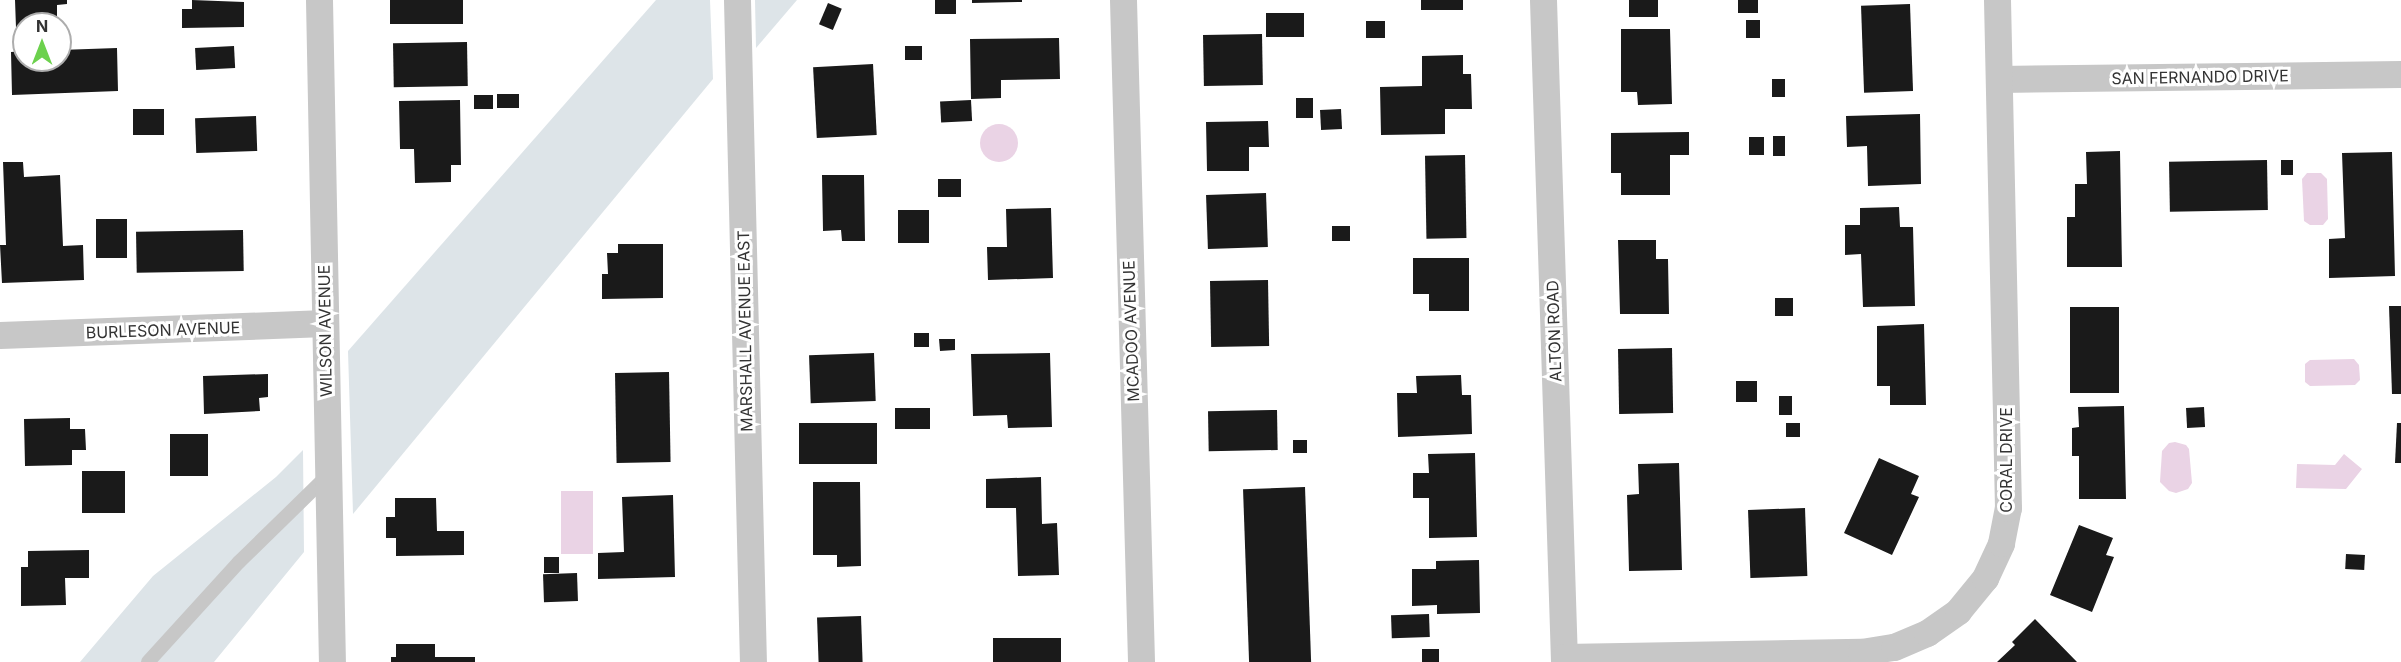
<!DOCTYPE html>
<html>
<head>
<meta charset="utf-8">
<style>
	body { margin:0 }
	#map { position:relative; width:2401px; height:662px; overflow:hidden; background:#fff; font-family:Inter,sans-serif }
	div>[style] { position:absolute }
	.green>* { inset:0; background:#dde4e8 }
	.water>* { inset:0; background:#ead3e5; transform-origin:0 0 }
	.round { border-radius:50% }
	.building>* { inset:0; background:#1a1a1a; transform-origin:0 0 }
	.service>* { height:14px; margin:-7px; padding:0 7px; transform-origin:7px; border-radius:7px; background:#c7c7c7 }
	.minor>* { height:27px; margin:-13.5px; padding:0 13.5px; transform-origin:13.5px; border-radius:13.5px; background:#c7c7c7 }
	span { translate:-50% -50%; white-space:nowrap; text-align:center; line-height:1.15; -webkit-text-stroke:6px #fff; paint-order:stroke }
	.street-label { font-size:16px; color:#333 }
	.north { position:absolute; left:12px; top:12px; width:60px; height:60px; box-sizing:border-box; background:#fff; border:2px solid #adadad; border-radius:50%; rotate:0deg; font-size:16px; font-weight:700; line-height:24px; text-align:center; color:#333 }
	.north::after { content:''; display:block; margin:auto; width:21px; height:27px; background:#6cd14d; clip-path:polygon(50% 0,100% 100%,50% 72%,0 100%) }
</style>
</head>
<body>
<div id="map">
	<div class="green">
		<div style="clip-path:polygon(656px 0,710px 0,713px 79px,353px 514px,348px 351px)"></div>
		<div style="clip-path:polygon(755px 0,797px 0,756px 48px)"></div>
		<div style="clip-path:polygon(303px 450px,304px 552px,214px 662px,80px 662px,153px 576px,276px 477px)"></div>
	</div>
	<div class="water">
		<div class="round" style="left:980px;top:124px;width:38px;height:38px"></div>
		<div style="clip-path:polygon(2307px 173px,2321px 173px,2327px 179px,2328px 219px,2323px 225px,2310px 225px,2304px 221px,2302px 179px)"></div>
		<div style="clip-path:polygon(2354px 359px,2359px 365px,2360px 380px,2355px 385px,2310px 386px,2305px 382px,2305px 364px,2310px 360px)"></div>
		<div style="clip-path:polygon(2175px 442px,2186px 445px,2189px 449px,2192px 483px,2188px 489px,2176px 493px,2169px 491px,2160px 482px,2162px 451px,2169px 443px)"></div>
		<div style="clip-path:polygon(2344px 454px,2362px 469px,2346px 489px,2296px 488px,2297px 464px,2335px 465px)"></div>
		<div style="left:561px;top:491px;width:32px;height:63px"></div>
	</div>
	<div class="building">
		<div style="clip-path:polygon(15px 0,67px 0,67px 4px,57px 5px,57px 24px,24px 24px,24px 27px,16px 28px)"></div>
		<div style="clip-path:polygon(192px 0,244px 2px,244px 27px,182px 28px,182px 9px,192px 9px)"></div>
		<div style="left:390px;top:0;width:73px;height:24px"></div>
		<div style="left:935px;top:0;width:21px;height:14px"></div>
		<div style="clip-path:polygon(972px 0,1022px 0,1022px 2px,972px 3px)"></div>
		<div style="left:1421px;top:0;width:42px;height:10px"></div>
		<div style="left:1629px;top:0;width:29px;height:17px"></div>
		<div style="left:1738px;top:0;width:20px;height:13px"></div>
		<div style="left:828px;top:3px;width:15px;height:23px;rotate:23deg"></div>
		<div style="left:1910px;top:4px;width:87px;height:49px;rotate:88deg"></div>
		<div style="left:1304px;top:13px;width:24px;height:38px;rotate:90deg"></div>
		<div style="left:1746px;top:20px;width:14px;height:18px"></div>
		<div style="left:1366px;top:21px;width:19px;height:17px"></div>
		<div style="clip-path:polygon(1621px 29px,1670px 29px,1672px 104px,1638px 105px,1637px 92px,1621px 92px)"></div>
		<div style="left:1262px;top:34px;width:51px;height:59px;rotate:89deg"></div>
		<div style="clip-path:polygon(1059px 38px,1060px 79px,1001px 80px,1001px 98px,971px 99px,970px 39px)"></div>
		<div style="left:467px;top:42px;width:44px;height:74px;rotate:89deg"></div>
		<div style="left:234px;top:46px;width:22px;height:39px;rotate:87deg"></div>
		<div style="left:905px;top:46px;width:17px;height:14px"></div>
		<div style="clip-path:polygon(117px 48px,118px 91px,12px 95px,11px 52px,24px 51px,24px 60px,60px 60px,60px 50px)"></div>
		<div style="clip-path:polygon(1463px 55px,1463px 74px,1471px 74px,1472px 109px,1445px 109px,1445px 134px,1381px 135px,1380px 87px,1422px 86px,1422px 56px)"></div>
		<div style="left:873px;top:64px;width:71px;height:60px;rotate:87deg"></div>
		<div style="left:1772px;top:79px;width:13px;height:18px"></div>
		<div style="left:497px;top:94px;width:22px;height:14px"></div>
		<div style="left:474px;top:95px;width:19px;height:14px"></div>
		<div style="left:1296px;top:98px;width:17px;height:20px"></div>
		<div style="clip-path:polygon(460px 100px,461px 165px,451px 165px,451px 182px,415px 183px,414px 149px,400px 149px,399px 101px)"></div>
		<div style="left:971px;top:100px;width:21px;height:31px;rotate:87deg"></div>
		<div style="left:133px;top:109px;width:31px;height:26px"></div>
		<div style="left:1341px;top:109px;width:20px;height:21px;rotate:87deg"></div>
		<div style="clip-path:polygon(1920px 114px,1921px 184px,1868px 186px,1867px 146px,1847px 147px,1846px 116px)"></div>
		<div style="left:256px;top:116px;width:35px;height:61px;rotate:88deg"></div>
		<div style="clip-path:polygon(1268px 121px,1269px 147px,1249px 147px,1249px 171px,1207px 171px,1206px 122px)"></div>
		<div style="clip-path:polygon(1689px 132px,1689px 155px,1670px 155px,1670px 195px,1621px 195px,1621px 173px,1611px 173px,1611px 133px)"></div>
		<div style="left:1773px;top:136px;width:12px;height:20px"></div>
		<div style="left:1749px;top:137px;width:15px;height:18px"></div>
		<div style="clip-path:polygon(2120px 151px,2122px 267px,2067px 267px,2067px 217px,2075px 217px,2075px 184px,2087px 184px,2086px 152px)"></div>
		<div style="clip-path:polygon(2392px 152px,2395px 276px,2329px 278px,2329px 239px,2345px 238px,2342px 153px)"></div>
		<div style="left:1465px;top:155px;width:83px;height:40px;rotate:89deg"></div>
		<div style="left:2267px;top:160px;width:50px;height:98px;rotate:89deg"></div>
		<div style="left:2281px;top:160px;width:12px;height:15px"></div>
		<div style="clip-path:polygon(3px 162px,23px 162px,24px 177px,60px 175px,63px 246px,83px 245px,84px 280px,2px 283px,0 245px,6px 245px)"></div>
		<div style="clip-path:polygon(822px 175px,864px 175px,865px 241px,842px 241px,841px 230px,823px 231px)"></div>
		<div style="left:938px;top:179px;width:23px;height:18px"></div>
		<div style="left:1266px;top:193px;width:54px;height:60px;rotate:88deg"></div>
		<div style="clip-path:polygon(1899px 207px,1900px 227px,1913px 227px,1915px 306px,1863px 307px,1861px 254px,1845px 255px,1845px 225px,1860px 225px,1860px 208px)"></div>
		<div style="clip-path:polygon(1051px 208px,1053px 278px,988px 280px,987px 247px,1007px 247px,1006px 209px)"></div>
		<div style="left:898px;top:210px;width:31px;height:33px"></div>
		<div style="left:96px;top:219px;width:31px;height:39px"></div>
		<div style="left:1332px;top:226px;width:18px;height:15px"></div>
		<div style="left:243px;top:230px;width:41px;height:107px;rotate:89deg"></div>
		<div style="clip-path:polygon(1618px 240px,1656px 240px,1656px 259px,1668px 259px,1669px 314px,1620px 314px)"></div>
		<div style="clip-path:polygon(618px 244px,663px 244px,663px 298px,602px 299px,602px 274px,608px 274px,607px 253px,618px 253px)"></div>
		<div style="clip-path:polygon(1413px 258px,1469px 258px,1469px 311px,1429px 311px,1429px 294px,1413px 294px)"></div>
		<div style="left:1268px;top:280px;width:66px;height:58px;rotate:89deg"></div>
		<div style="left:1775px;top:298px;width:18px;height:18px"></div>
		<div style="clip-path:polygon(2389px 306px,2401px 306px,2401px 394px,2392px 394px)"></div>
		<div style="left:2070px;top:307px;width:49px;height:86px"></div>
		<div style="clip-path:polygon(1924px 324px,1926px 405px,1890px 405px,1890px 386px,1877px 386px,1877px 326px)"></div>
		<div style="left:914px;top:333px;width:15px;height:14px"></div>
		<div style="clip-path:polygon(939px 339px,955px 339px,955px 350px,940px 351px)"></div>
		<div style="left:1672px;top:348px;width:65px;height:54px;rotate:89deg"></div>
		<div style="left:874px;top:353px;width:48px;height:65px;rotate:88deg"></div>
		<div style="clip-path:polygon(1050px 353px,1052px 427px,1008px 428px,1007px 415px,973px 416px,971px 354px)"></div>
		<div style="left:669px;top:372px;width:90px;height:54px;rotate:89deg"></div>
		<div style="clip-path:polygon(268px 374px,268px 397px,259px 398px,260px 411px,204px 414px,203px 376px)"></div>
		<div style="clip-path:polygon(1461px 375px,1462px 395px,1471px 395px,1472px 434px,1398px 437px,1397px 393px,1417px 393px,1416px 376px)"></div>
		<div style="left:1736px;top:381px;width:21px;height:21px"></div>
		<div style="left:1779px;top:396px;width:13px;height:19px"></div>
		<div style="clip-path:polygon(2124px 406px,2126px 499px,2079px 499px,2079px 456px,2072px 456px,2072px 428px,2079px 427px,2078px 407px)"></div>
		<div style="left:2204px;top:407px;width:20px;height:18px;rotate:87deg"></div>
		<div style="left:895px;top:408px;width:35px;height:21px"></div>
		<div style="left:1277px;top:410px;width:40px;height:69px;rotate:89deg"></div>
		<div style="clip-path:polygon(70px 418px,70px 429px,85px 429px,86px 450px,72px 450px,72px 465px,25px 466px,24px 419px)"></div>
		<div style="left:877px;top:423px;width:41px;height:78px;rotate:90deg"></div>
		<div style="left:1786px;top:423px;width:14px;height:14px"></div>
		<div style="clip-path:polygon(2397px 423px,2401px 423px,2401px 463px,2395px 463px)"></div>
		<div style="left:170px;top:434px;width:38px;height:42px"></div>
		<div style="left:1293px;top:440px;width:14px;height:13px"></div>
		<div style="clip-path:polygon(1475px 453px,1477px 537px,1429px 538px,1429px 498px,1413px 498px,1413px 473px,1429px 473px,1428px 454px)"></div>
		<div style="clip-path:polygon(1879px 458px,1919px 476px,1911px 494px,1919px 497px,1892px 555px,1844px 533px)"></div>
		<div style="clip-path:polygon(1679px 463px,1682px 570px,1629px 571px,1627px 495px,1639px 494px,1638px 464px)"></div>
		<div style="left:82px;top:471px;width:43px;height:42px"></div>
		<div style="clip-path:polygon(1041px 477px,1042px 524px,1057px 523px,1059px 575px,1018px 576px,1016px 508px,986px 508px,986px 479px)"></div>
		<div style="clip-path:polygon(813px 482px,860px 482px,861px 566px,837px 567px,837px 555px,813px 555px)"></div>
		<div style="left:1305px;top:487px;width:175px;height:62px;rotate:88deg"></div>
		<div style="clip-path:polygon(673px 495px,675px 577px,598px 579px,598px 553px,624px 552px,622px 497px)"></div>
		<div style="clip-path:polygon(395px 498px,436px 498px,437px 531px,464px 531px,464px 555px,396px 556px,396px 538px,386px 538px,386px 517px,395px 517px)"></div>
		<div style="left:1805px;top:508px;width:68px;height:57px;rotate:88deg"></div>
		<div style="clip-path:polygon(2079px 525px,2113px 538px,2106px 555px,2114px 557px,2092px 612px,2050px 595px)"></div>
		<div style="clip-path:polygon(89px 550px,89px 578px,65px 578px,66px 605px,21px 606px,21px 567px,28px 567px,28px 551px)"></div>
		<div style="left:2346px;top:554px;width:19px;height:15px;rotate:3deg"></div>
		<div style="left:544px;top:557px;width:15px;height:16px"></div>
		<div style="clip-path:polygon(1479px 560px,1480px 613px,1437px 614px,1437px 605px,1412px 606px,1412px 569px,1436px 569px,1436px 561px)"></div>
		<div style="left:577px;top:573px;width:28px;height:34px;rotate:88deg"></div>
		<div style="left:1429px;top:614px;width:23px;height:38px;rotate:88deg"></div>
		<div style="left:861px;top:616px;width:46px;height:44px;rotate:88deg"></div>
		<div style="clip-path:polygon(2035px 619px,2077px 662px,1997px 662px,2015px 645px,2012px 642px)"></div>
		<div style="left:1061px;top:638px;width:24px;height:68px;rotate:90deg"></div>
		<div style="clip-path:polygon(396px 644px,435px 644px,435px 657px,475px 657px,475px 662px,391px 662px,391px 657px,396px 657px)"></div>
		<div style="left:1422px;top:649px;width:17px;height:13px"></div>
	</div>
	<div class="service">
		<div style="left:148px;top:662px;width:135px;rotate:-47.7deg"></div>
		<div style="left:239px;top:562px;width:123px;rotate:-44.3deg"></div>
	</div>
	<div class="minor">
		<div style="left:319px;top:0;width:662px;rotate:88.88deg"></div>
		<div style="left:737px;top:0;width:662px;rotate:88.62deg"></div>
		<div style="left:1123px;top:0;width:662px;rotate:88.44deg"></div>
		<div style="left:1543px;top:0;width:662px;rotate:88.18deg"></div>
		<div style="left:1999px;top:79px;width:402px;rotate:-0.7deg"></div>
		<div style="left:0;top:335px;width:325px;rotate:-2.1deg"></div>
		<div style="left:1564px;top:657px;width:297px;rotate:-1deg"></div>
		<div style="left:1861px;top:652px;width:33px;rotate:-9deg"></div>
		<div style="left:1894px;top:647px;width:36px;rotate:-23deg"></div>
		<div style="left:1927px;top:633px;width:38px;rotate:-35deg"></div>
		<div style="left:1958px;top:611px;width:43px;rotate:-50.7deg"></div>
		<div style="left:1985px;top:578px;width:38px;rotate:-65deg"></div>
		<div style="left:2001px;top:543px;width:36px;rotate:-79deg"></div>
		<div style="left:2008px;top:508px;width:508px;rotate:-91.24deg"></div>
	</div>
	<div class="street-label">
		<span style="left:2200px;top:77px;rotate:-1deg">SAN FERNANDO DRIVE</span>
		<span style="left:163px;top:330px;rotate:-2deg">BURLESON AVENUE</span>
		<span style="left:325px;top:331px;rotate:-91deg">WILSON AVENUE</span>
		<span style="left:745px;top:331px;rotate:-91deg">MARSHALL AVENUE EAST</span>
		<span style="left:1131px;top:331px;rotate:-92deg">MCADOO AVENUE</span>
		<span style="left:1554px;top:331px;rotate:-92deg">ALTON ROAD</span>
		<span style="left:2006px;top:460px;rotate:-90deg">CORAL DRIVE</span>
	</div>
	<div class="north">N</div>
</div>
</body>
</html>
